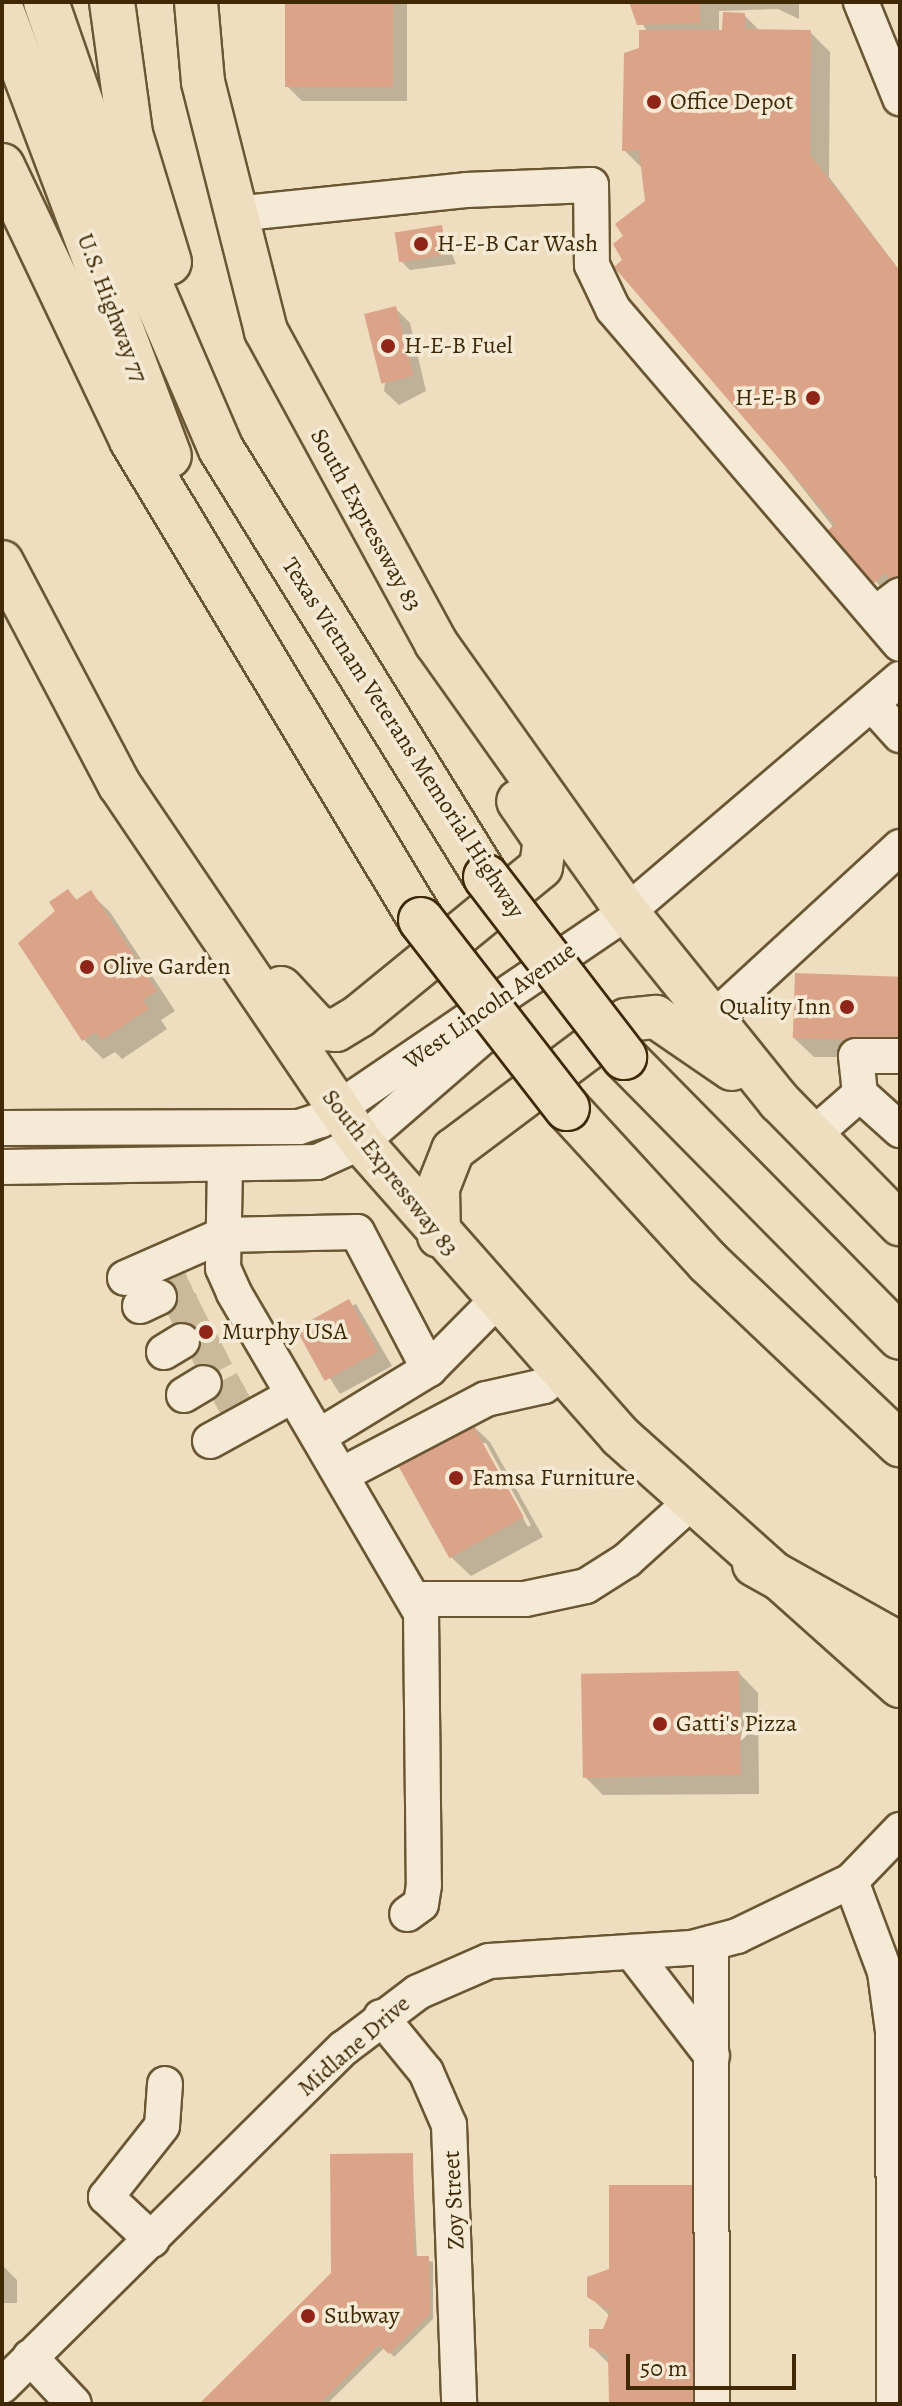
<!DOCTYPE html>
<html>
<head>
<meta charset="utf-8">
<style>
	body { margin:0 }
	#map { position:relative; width:902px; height:2406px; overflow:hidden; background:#eedebf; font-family:Alegreya,serif }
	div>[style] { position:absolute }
	.shadow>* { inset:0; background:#0003 }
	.building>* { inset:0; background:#dba489; transform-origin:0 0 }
	.minor-tunnel>* { height:34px; margin-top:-17px; transform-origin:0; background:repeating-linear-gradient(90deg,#cbba9a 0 34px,transparent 0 51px) }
	.roads { filter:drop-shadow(2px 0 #6b5633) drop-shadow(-2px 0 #6b5633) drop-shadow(0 2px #6b5633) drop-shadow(0 -2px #6b5633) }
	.minor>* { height:34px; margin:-17px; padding:0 17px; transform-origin:17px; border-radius:17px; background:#f4ead5 }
	.major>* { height:42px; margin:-21px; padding:0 21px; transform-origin:21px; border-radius:21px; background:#eedebf }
	.highway>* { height:44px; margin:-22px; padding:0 22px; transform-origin:22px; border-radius:22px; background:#eedebf }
	.bridges { filter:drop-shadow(2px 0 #3f2804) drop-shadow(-2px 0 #3f2804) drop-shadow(0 2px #3f2804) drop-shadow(0 -2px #3f2804) }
	.highway-bridge>* { height:44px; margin:-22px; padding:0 22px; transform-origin:22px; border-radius:22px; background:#eedebf }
	.dots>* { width:22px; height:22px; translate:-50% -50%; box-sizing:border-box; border:4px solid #f4ead5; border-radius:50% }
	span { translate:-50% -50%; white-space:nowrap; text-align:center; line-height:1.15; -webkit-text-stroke:7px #f4ead5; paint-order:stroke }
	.poi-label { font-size:24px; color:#3f2804 }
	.left { translate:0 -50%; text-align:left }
	.right { translate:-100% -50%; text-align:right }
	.street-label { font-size:24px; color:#3f2804 }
	.frame { position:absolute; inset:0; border:4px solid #3f2804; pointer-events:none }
	.scale { position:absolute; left:626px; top:2354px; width:170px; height:36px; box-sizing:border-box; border:4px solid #3f2804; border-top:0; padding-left:10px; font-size:24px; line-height:28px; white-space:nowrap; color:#3f2804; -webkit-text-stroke:6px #f4ead5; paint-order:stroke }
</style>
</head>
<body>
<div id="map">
	<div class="shadow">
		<div style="clip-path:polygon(287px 2px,407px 2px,407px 101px,302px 101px,287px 86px)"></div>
		<div style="clip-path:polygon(631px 2px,799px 2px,799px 19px,778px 9px,719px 11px,719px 32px,744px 15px,760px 31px,810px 32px,830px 52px,829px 177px,900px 271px,900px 597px,893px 603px,624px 261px,625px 237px,647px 202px,643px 169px,624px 150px,647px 32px)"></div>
		<div style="clip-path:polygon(441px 227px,456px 264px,410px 270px,400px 260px)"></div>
		<div style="clip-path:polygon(395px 308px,410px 323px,426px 391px,399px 405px,384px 391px)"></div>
		<div style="clip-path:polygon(68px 891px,78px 901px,90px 893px,110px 912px,175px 1011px,161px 1020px,167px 1029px,122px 1059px,115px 1052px,103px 1059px,83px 1039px,58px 912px)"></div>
		<div style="clip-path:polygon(900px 979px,900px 1057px,814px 1057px,794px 1038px)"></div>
		<div style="clip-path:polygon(356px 1304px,392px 1366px,340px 1394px,298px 1328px)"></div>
		<div style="clip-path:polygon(evenodd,470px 1423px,490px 1442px,543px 1537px,471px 1576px,451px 1557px,470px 1423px,481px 1443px,486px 1443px,531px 1525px,528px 1527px,481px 1443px)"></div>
		<div style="clip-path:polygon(739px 1673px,758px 1693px,759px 1794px,603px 1795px,583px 1775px)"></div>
		<div style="clip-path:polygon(412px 2155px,417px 2258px,433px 2262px,433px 2319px,394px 2357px,385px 2347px,327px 2404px,202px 2404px,333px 2274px)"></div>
		<div style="clip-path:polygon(2px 2265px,17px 2280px,17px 2303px,2px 2303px)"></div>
		<div style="clip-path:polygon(589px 2279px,723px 2404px,611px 2404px,611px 2366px,591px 2346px,612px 2318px,589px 2296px)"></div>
	</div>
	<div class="building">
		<div style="left:285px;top:2px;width:108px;height:85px"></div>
		<div style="clip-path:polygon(629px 2px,700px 2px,700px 23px,637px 25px)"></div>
		<div style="clip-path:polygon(723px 12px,745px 13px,745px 29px,811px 30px,810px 155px,900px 271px,900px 574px,892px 581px,885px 573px,872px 585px,826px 532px,835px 524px,614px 267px,622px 260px,613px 244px,623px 236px,615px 224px,645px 201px,639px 150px,622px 151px,624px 53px,639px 48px,639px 30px,722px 30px)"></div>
		<div style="left:442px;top:225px;width:30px;height:48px;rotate:81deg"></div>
		<div style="left:396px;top:306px;width:72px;height:33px;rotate:76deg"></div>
		<div style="clip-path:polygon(68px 889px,76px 900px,91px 890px,157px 991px,143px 1000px,149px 1009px,101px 1040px,96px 1032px,82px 1041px,18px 943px,55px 911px,49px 902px)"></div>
		<div style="left:795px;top:973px;width:105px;height:65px;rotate:2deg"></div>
		<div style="left:349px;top:1299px;width:60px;height:61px;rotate:61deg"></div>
		<div style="left:470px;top:1420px;width:111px;height:85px;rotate:61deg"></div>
		<div style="left:739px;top:1671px;width:104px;height:158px;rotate:89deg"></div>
		<div style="clip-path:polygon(413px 2153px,414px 2256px,429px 2256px,430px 2314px,389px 2354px,379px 2345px,319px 2404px,199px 2404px,331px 2273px,330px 2154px)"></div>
		<div style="clip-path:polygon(609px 2185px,705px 2185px,704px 2404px,609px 2404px,608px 2355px,589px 2347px,589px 2329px,603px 2329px,610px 2311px,587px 2297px,587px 2277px,609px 2269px)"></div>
	</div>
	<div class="minor-tunnel">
		<div style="left:159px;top:1297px;width:51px;rotate:-24.5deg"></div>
		<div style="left:172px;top:1323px;width:51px;rotate:-25.6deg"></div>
		<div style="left:194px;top:1364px;width:51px;rotate:-27.1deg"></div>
		<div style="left:215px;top:1404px;width:50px;rotate:-28.6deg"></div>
	</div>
	<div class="roads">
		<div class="minor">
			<div style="left:861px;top:2px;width:104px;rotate:67.9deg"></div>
			<div style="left:235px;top:214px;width:232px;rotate:-5.9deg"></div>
			<div style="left:466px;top:190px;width:125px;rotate:-2.3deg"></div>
			<div style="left:591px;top:185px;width:80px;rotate:89.3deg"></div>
			<div style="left:592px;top:265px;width:49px;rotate:64.5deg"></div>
			<div style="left:613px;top:309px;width:441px;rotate:49.4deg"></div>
			<div style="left:875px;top:614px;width:31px;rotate:-37deg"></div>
			<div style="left:872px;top:704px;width:42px;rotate:47.9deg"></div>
			<div style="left:713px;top:1019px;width:254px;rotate:-42.6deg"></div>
			<div style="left:860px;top:1094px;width:38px;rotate:-96deg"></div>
			<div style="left:856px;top:1056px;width:44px"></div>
			<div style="left:2px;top:1128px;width:297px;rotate:-0.2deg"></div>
			<div style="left:299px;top:1127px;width:23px;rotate:-18deg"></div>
			<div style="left:321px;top:1120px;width:370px;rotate:-34.2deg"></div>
			<div style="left:627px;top:912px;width:359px;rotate:-40.5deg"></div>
			<div style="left:813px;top:1135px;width:62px;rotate:-41.1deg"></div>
			<div style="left:860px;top:1094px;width:54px;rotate:42deg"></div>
			<div style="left:225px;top:1166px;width:102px;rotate:91.1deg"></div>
			<div style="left:223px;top:1268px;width:27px;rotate:66deg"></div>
			<div style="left:234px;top:1293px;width:371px;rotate:59.7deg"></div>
			<div style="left:421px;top:1613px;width:272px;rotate:89.4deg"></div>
			<div style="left:424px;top:1885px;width:19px;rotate:99deg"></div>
			<div style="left:421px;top:1904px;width:17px;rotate:144deg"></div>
			<div style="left:2px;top:1167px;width:315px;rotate:-0.9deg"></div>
			<div style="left:317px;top:1162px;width:48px;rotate:-24.4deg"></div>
			<div style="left:361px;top:1142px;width:179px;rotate:-40.9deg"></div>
			<div style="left:125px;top:1278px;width:107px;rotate:-23.7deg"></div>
			<div style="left:223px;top:1235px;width:134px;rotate:-1.3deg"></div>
			<div style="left:357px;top:1232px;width:155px;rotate:62.3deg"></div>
			<div style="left:140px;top:1306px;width:21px;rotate:-25deg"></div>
			<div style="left:164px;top:1352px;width:21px;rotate:-31deg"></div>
			<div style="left:184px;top:1395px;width:23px;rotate:-31deg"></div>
			<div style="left:321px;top:1435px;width:127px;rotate:-31.4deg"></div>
			<div style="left:429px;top:1369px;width:94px;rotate:-45.4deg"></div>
			<div style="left:210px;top:1441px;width:94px;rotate:-28.8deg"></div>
			<div style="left:345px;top:1473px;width:159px;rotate:-27.7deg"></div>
			<div style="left:486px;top:1399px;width:59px;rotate:-12.6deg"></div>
			<div style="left:544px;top:1386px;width:21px;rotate:-45deg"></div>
			<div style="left:415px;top:1599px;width:110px"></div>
			<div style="left:525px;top:1599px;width:62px;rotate:-12deg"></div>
			<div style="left:586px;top:1586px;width:49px;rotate:-32.4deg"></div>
			<div style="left:627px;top:1560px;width:85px;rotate:-42.1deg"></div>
			<div style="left:851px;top:1881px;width:97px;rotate:69.5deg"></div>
			<div style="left:885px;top:1972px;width:60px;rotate:82.3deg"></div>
			<div style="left:893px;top:2031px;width:373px;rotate:89.8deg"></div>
			<div style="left:711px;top:1943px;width:461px;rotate:89.9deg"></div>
			<div style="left:632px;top:1952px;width:131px;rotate:52.4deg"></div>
			<div style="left:381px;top:2017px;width:71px;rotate:50.7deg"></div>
			<div style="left:426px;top:2072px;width:58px;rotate:66.5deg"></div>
			<div style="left:449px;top:2125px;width:279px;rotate:87.9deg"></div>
			<div style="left:152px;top:2240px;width:63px;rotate:-136.9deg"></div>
			<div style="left:106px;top:2197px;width:90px;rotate:-51.7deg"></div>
			<div style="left:162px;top:2126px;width:42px;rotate:-85.9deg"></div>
			<div style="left:30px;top:2357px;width:64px;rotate:46.9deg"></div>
			<div style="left:2px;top:2386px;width:481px;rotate:-44.7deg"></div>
			<div style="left:344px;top:2048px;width:93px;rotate:-37.1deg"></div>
			<div style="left:418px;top:1992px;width:77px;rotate:-23.6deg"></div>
			<div style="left:489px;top:1961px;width:203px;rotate:-3.7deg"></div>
			<div style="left:692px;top:1948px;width:47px;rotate:-14.9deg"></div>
			<div style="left:737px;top:1936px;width:127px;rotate:-25.8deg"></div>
			<div style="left:851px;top:1881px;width:71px;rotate:-46.1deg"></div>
		</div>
		<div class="major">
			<div style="left:196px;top:2px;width:80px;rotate:85deg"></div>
			<div style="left:203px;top:82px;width:257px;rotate:75.8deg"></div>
			<div style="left:266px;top:331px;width:355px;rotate:61.4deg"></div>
			<div style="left:436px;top:643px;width:330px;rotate:54.6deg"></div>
			<div style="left:627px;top:912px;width:243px;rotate:51.2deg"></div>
			<div style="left:779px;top:1101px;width:173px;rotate:45.5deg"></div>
			<div style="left:2px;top:562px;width:251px;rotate:62.2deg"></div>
			<div style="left:119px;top:784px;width:432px;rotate:55.9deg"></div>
			<div style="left:361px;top:1142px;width:392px;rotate:48.6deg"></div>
			<div style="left:620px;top:1436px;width:375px;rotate:41.8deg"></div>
			<div style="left:281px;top:988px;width:56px;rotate:47.2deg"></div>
			<div style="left:319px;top:1029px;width:17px;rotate:3deg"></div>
			<div style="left:336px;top:1030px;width:27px;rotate:-31deg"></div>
			<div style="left:359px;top:1016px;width:235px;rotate:-39.3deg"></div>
			<div style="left:541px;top:867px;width:27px;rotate:-82deg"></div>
			<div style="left:545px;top:840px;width:47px;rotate:-124.7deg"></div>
			<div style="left:439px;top:1236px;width:48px;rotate:-91.2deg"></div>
			<div style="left:438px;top:1188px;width:41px;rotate:-68.5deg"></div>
			<div style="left:453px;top:1150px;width:216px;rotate:-36.9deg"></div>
			<div style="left:626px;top:1020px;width:30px;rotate:-6deg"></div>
			<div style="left:656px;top:1017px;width:92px;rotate:34.4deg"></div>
		</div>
		<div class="highway">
			<div style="left:46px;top:2px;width:220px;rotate:70.9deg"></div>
			<div style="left:118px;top:210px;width:260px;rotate:66.7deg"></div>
			<div style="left:221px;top:449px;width:503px;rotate:58.24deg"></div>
			<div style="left:112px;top:2px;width:133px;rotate:82.2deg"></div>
			<div style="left:130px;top:134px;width:134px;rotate:73.1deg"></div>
			<div style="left:2px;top:12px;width:474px;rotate:69.4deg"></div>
			<div style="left:2px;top:166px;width:303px;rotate:64.6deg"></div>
			<div style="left:132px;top:440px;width:560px;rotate:58.95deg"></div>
			<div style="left:624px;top:1057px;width:393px;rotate:45.4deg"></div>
			<div style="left:567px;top:1108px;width:209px;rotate:47.5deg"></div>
			<div style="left:708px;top:1262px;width:265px;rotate:43.5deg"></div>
			<div style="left:755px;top:1564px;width:166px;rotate:29.2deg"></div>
		</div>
	</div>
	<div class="bridges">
		<div class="highway-bridge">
			<div style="left:486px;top:877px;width:227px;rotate:52.5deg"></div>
			<div style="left:421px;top:920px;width:238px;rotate:52.2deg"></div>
		</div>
	</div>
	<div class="dots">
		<div style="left:654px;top:102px;background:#8f2418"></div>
		<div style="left:421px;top:244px;background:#8f2418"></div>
		<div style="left:388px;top:346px;background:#8f2418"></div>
		<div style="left:813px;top:398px;background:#8f2418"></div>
		<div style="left:87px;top:967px;background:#8f2418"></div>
		<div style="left:847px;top:1007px;background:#8f2418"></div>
		<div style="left:206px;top:1332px;background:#8f2418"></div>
		<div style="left:456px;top:1478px;background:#8f2418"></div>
		<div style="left:660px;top:1724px;background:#8f2418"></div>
		<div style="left:308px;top:2316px;background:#8f2418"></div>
	</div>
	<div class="poi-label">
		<span class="left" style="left:670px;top:102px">Office Depot</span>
		<span class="left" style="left:437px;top:244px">H-E-B Car Wash</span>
		<span class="left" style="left:404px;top:346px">H-E-B Fuel</span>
		<span class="right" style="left:797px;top:398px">H-E-B</span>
		<span class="left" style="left:103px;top:967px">Olive Garden</span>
		<span class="right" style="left:831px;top:1007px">Quality Inn</span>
		<span class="left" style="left:222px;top:1332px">Murphy USA</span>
		<span class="left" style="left:472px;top:1478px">Famsa Furniture</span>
		<span class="left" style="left:676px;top:1724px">Gatti's Pizza</span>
		<span class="left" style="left:324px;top:2316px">Subway</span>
	</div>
	<div class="street-label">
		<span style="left:112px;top:308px;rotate:69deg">U.S. Highway 77</span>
		<span style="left:366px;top:520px;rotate:61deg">South Expressway 83</span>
		<span style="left:403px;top:738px;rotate:57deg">Texas Vietnam Veterans Memorial Highway</span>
		<span style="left:490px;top:1006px;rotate:-35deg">West Lincoln Avenue</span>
		<span style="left:390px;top:1173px;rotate:52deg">South Expressway 83</span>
		<span style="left:354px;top:2046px;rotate:-41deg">Midlane Drive</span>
		<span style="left:454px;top:2200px;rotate:-93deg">Zoy Street</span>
	</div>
	<div class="frame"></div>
	<div class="scale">50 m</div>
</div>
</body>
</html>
